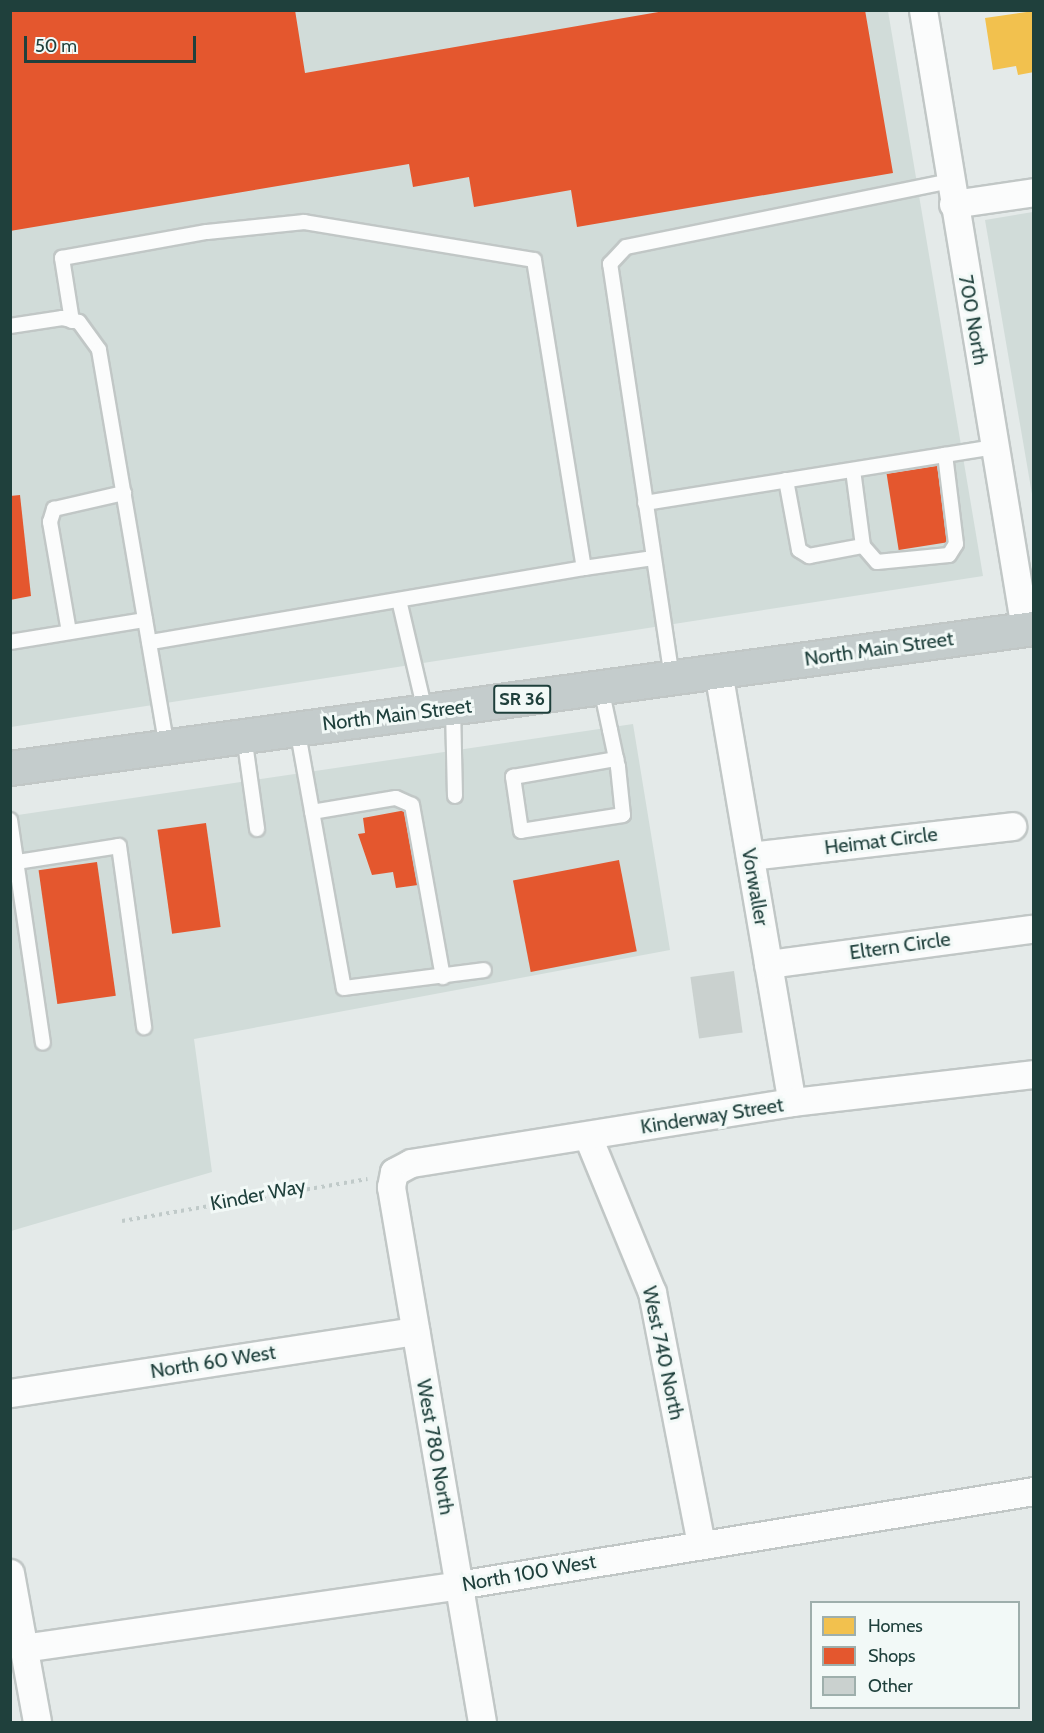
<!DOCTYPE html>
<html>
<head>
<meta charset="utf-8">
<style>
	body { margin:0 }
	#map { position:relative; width:1044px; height:1733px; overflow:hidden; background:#e4eae9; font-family:Cabin,sans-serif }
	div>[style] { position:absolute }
	.built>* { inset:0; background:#d1dcd9 }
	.homes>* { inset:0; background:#f2c14e }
	.shops>* { inset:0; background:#e4572e; transform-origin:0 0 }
	.building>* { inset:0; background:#cad1cf; transform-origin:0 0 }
	.path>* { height:4px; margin-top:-2px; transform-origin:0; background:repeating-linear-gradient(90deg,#c0cac9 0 3px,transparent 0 7.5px) }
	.roads { filter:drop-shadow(2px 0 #c1c7c6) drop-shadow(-2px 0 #c1c7c6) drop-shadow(0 2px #c1c7c6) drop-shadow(0 -2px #c1c7c6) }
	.service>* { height:14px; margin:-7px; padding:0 7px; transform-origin:7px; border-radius:7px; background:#fbfcfc }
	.minor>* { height:27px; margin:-13.5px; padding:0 13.5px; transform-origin:13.5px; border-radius:13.5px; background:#fbfcfc }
	.trunk>* { height:33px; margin:-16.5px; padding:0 16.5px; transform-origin:16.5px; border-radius:16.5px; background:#c4cccc }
	span { translate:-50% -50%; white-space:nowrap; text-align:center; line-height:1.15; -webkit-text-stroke:6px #f2f9f7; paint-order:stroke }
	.shield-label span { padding:2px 4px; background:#f2f9f7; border:2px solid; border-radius:4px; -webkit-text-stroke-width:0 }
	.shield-label { font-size:18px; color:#1f403c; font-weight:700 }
	.street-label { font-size:20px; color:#1f403c }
	.frame { position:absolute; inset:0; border:12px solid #1f403c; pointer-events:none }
	.legend { position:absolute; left:810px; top:1601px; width:210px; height:108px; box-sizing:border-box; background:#f2f9f7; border:2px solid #9eafac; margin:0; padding:8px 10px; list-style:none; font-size:18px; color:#1f403c }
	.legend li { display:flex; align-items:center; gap:12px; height:30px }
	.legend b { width:30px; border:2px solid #9eafac }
	.scale { position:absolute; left:24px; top:36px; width:172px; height:27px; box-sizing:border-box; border:3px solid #1f403c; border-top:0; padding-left:8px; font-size:18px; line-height:21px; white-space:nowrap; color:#1f403c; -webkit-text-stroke:4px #f2f9f7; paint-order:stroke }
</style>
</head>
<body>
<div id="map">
	<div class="built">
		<div style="clip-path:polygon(11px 11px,888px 11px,983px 576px,11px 727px)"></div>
		<div style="clip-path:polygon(1033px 212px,1034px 212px,1033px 500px,985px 220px)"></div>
		<div style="clip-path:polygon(633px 724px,670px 950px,194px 1039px,212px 1172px,11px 1231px,11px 816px)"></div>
	</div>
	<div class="homes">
		<div style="clip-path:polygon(1034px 11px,1034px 72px,1018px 75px,1016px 66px,993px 70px,985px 18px)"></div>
	</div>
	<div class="shops">
		<div style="clip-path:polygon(10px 10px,295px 10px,305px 73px,670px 10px,865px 10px,893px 173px,577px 227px,571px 190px,474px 207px,469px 177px,413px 187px,409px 164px,10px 231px)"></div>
		<div style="left:937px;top:466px;width:77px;height:51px;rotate:81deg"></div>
		<div style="clip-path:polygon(20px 495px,31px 596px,10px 600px,10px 496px)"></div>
		<div style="clip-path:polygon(406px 810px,418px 885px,396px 888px,393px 872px,372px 875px,358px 834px,365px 833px,363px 818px)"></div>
		<div style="left:206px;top:823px;width:105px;height:49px;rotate:82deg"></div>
		<div style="left:619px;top:860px;width:93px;height:108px;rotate:79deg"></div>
		<div style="left:97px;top:862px;width:135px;height:59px;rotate:82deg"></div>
	</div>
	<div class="building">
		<div style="left:734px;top:971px;width:62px;height:44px;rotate:82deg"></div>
	</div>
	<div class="path">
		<div style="left:122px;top:1221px;width:249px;rotate:-9.7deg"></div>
	</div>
	<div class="roads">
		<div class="service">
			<div style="left:72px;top:321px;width:64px;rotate:-99deg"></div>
			<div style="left:62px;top:258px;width:147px;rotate:-10.2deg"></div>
			<div style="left:207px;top:232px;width:98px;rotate:-5.9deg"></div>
			<div style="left:304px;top:222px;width:233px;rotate:9.4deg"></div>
			<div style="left:534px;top:260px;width:312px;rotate:80.8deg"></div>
			<div style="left:584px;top:568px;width:441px;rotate:170.3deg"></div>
			<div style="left:10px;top:326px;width:53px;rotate:-8.7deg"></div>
			<div style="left:62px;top:318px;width:17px;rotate:13deg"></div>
			<div style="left:79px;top:322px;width:34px;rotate:54deg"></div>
			<div style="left:99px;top:350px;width:403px;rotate:80.3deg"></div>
			<div style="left:853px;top:470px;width:77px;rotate:82.5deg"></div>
			<div style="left:863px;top:546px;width:21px;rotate:49deg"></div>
			<div style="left:877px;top:562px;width:72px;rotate:-5.6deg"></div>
			<div style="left:949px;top:555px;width:13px;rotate:-58deg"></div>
			<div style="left:956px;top:544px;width:90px;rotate:-97deg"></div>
			<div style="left:786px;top:480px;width:71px;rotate:79.5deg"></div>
			<div style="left:799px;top:550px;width:12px;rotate:31deg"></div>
			<div style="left:809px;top:556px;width:55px;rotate:-10.5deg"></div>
			<div style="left:645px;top:503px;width:354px;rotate:-9.1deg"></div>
			<div style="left:584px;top:568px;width:70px;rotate:-8.2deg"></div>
			<div style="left:399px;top:600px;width:114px;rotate:76.8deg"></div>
			<div style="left:69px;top:632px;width:112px;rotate:-99.8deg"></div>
			<div style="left:50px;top:522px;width:14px;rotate:-73deg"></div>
			<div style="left:54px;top:509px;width:72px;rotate:-12.9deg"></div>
			<div style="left:10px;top:642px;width:137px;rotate:-9.3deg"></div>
			<div style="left:672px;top:678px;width:419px;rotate:-98.5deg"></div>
			<div style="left:610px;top:264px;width:23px;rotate:-47deg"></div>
			<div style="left:626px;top:247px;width:331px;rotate:-11.5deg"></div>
			<div style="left:601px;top:688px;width:43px;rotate:77.9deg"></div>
			<div style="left:610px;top:730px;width:30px;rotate:78deg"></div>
			<div style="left:616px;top:759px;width:8px;rotate:76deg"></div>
			<div style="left:618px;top:767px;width:48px;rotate:84.1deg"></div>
			<div style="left:623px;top:815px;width:103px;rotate:171.1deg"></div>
			<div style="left:521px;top:831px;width:55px;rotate:-98.4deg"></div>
			<div style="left:513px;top:777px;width:105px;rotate:-9.9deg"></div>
			<div style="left:453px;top:708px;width:88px;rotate:88.7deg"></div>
			<div style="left:297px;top:728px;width:264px;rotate:79.8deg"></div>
			<div style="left:344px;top:988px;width:141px;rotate:-7.3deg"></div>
			<div style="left:244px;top:736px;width:94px;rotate:82deg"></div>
			<div style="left:312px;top:812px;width:85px;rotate:-9.5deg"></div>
			<div style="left:396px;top:798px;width:17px;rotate:24deg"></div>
			<div style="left:412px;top:805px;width:175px;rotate:79.8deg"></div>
			<div style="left:10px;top:820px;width:225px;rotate:81.6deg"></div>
			<div style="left:17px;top:862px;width:103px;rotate:-8.9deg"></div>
			<div style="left:119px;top:846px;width:183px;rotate:82.1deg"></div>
		</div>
		<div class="minor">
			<div style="left:923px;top:10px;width:627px;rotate:80.64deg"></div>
			<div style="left:953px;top:204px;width:82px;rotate:-8.4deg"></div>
			<div style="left:718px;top:671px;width:437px;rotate:80.3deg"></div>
			<div style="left:750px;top:856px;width:264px;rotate:-6.5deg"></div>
			<div style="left:768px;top:964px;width:265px;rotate:-7.6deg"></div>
			<div style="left:588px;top:1137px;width:168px;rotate:67.6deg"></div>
			<div style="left:652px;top:1292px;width:257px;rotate:79deg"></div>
			<div style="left:10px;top:1393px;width:410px;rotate:-8.7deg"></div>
			<div style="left:10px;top:1573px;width:151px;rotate:79.7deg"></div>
			<div style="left:23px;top:1648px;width:440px;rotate:-8.2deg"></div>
			<div style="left:458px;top:1585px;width:584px;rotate:-9.27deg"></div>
			<div style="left:482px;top:1722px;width:543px;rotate:-99.65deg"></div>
			<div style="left:391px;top:1187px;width:15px;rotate:-79deg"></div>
			<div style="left:394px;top:1172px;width:19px;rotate:-28deg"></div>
			<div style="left:411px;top:1163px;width:386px;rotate:-9.1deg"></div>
			<div style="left:792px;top:1102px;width:244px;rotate:-6.6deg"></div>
		</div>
		<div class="trunk">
			<div style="left:10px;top:768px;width:1034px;rotate:-7.79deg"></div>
		</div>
	</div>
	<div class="shield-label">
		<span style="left:522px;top:699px">SR 36</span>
	</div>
	<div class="street-label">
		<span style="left:973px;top:320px;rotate:80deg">700 North</span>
		<span style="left:879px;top:649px;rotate:-8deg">North Main Street</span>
		<span style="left:397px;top:715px;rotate:-7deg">North Main Street</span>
		<span style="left:881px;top:841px;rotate:-7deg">Heimat Circle</span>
		<span style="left:755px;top:887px;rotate:80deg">Vorwaller</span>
		<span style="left:900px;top:946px;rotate:-8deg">Eltern Circle</span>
		<span style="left:712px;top:1116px;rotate:-9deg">Kinderway Street</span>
		<span style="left:258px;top:1195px;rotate:-11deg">Kinder Way</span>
		<span style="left:663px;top:1353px;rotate:78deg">West 740 North</span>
		<span style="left:213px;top:1362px;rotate:-9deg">North 60 West</span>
		<span style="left:435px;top:1447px;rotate:80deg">West 780 North</span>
		<span style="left:529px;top:1573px;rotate:-10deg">North 100 West</span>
	</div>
	<div class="frame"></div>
	<ul class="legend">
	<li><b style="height:16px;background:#f2c14e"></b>Homes</li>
	<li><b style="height:16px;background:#e4572e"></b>Shops</li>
	<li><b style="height:16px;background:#cad1cf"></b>Other</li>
	</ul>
	<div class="scale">50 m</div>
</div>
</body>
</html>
